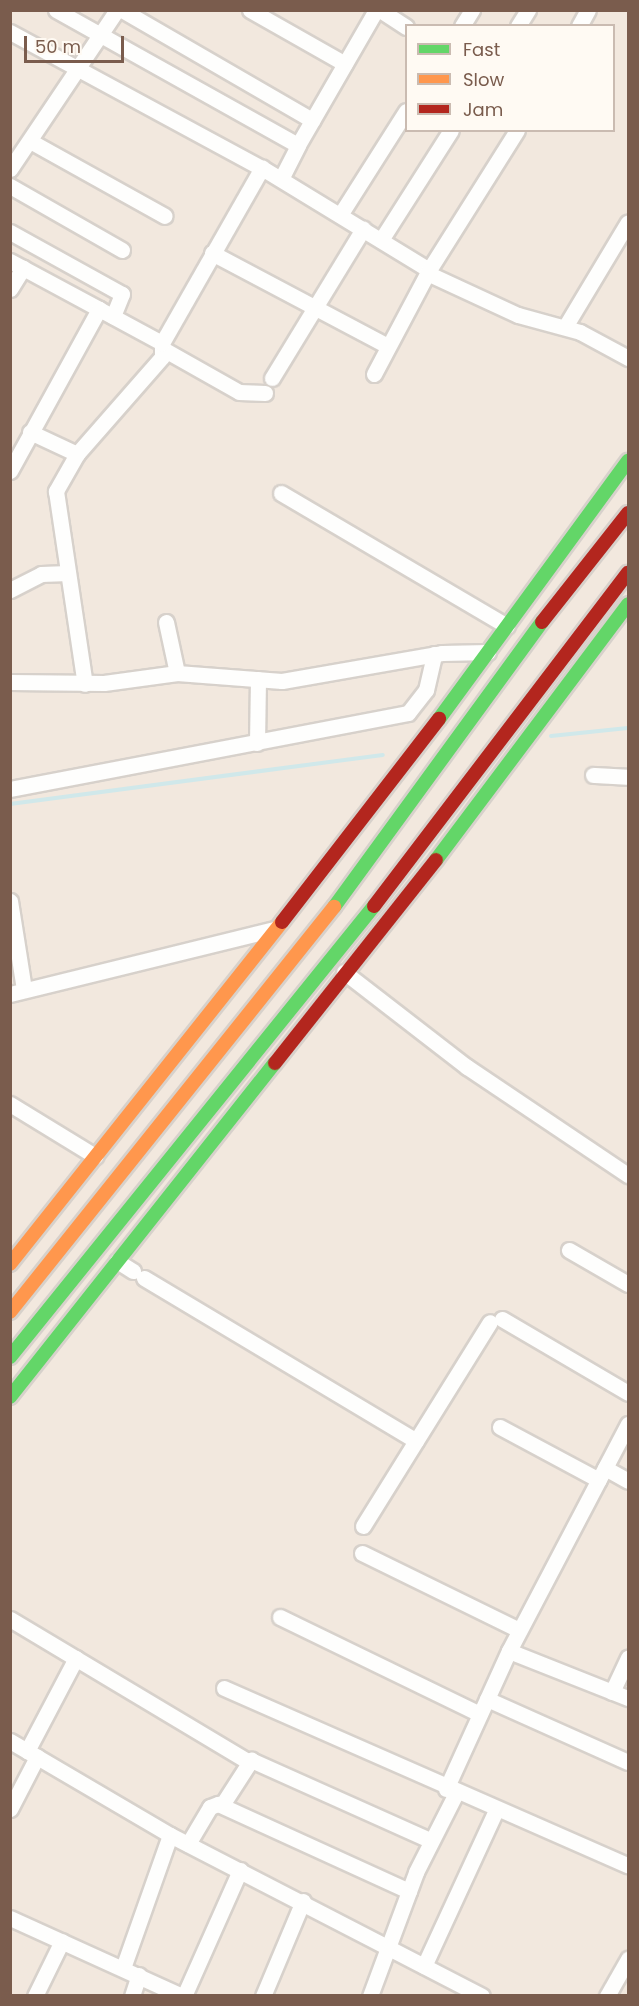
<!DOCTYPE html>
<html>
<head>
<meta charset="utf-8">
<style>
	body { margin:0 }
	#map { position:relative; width:639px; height:2006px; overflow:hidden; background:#f9f5f0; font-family:Poppins,sans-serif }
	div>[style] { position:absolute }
	.residential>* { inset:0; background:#f2e8de }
	.stream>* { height:4px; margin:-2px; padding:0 2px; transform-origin:2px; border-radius:2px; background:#d0e8ea }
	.roads { filter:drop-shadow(2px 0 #d7d1cb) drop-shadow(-2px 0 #d7d1cb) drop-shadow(0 2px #d7d1cb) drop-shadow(0 -2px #d7d1cb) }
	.street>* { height:15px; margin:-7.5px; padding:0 7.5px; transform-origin:7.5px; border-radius:7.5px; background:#fefefd }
	.fast>* { height:14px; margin:-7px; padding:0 7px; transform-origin:7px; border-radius:7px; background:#63d668 }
	.slow>* { height:14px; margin:-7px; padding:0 7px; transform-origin:7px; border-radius:7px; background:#ff974d }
	.jam>* { height:14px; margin:-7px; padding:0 7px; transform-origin:7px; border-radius:7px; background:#b3261e }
	span { translate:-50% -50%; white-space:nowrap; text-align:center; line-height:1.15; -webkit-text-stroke:4.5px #fffaf3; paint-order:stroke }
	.frame { position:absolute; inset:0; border:12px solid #7a5c4d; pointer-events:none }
	.legend { position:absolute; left:405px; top:24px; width:210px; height:108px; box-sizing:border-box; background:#fffaf3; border:2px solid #cabbb1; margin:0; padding:8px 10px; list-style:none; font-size:18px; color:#7a5c4d }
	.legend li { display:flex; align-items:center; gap:12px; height:30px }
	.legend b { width:30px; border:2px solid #cabbb1 }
	.scale { position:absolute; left:24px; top:36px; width:100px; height:27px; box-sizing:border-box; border:3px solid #7a5c4d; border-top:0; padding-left:8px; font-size:18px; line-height:21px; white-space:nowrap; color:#7a5c4d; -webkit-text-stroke:4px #fffaf3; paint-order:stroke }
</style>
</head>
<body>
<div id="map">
	<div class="residential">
		<div style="clip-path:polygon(evenodd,11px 11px,628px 11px,628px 1995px,11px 1996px,11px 11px,406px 26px,614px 26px,614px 130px,406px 130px,406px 26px)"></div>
	</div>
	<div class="stream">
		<div style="left:551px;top:736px;width:77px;rotate:-5.9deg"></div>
		<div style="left:10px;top:804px;width:376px;rotate:-7.5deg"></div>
	</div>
	<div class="roads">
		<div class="street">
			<div style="left:56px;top:10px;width:277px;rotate:29.2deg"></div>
			<div style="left:298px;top:145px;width:156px;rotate:-60deg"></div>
			<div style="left:122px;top:10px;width:220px;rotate:30.1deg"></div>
			<div style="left:250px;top:10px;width:109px;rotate:29.6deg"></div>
			<div style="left:380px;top:10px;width:31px;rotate:33deg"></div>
			<div style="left:462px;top:26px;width:19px;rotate:-58deg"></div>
			<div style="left:518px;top:26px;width:19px;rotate:-58deg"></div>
			<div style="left:579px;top:26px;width:18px;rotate:-61deg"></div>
			<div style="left:10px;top:32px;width:286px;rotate:28.4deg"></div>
			<div style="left:262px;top:168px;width:196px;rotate:31.4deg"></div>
			<div style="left:30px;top:141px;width:154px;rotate:29.1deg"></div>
			<div style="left:10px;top:169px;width:192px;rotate:-56.1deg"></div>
			<div style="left:281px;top:179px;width:38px;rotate:-63deg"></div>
			<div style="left:10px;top:186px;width:129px;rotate:29.7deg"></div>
			<div style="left:340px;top:215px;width:123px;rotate:-57.6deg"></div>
			<div style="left:10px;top:232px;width:128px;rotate:29deg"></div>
			<div style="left:122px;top:294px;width:24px;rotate:112deg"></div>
			<div style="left:381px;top:240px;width:130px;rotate:-57.5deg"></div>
			<div style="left:212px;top:253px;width:199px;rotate:27.9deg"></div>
			<div style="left:10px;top:261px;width:101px;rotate:28.3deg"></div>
			<div style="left:427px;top:273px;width:100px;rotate:24.8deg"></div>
			<div style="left:518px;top:315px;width:64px;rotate:15.3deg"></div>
			<div style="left:580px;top:332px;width:55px;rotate:28.4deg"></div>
			<div style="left:10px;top:289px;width:25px;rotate:-58deg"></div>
			<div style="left:565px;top:327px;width:122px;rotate:-59deg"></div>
			<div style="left:163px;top:349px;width:87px;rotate:29.5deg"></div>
			<div style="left:239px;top:392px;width:26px;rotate:2deg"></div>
			<div style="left:374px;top:374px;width:118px;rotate:-62.1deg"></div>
			<div style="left:429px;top:270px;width:165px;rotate:-57.8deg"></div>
			<div style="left:272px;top:378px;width:175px;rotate:-58.6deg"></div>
			<div style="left:30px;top:432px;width:52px;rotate:25.1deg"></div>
			<div style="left:77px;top:454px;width:129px;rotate:-48.8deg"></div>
			<div style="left:162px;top:357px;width:14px;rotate:-90deg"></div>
			<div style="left:77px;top:454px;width:43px;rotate:119.6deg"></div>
			<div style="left:56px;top:491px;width:195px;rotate:81.5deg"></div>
			<div style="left:10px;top:471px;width:185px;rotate:-61.2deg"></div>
			<div style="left:99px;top:309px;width:72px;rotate:28.4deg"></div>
			<div style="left:162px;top:343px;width:202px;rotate:-60.3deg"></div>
			<div style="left:281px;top:493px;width:262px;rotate:30.5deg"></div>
			<div style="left:10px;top:590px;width:35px;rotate:-27deg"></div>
			<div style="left:41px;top:574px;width:27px;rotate:-2deg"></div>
			<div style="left:166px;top:622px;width:52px;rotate:77.8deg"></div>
			<div style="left:10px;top:682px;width:94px;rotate:0.6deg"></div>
			<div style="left:104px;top:683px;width:74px;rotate:-7.8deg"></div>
			<div style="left:177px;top:673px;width:105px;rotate:4.4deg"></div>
			<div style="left:282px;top:681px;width:162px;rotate:-9.9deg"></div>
			<div style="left:442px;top:653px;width:46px;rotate:-1.2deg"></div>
			<div style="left:257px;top:743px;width:64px;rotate:-89.1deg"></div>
			<div style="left:593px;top:775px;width:35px;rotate:3deg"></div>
			<div style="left:10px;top:789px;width:405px;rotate:-10.8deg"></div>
			<div style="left:408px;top:713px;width:29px;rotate:-52deg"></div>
			<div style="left:426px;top:690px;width:37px;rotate:-77deg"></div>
			<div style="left:10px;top:901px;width:89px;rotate:81deg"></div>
			<div style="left:344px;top:972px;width:155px;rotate:37.7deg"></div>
			<div style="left:467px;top:1067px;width:194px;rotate:33.9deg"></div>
			<div style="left:10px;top:994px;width:272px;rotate:-13.8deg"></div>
			<div style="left:10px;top:1104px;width:100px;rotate:31.5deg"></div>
			<div style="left:569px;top:1250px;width:68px;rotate:30deg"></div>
			<div style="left:117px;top:1261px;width:19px;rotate:32deg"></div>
			<div style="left:144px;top:1278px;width:317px;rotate:30.9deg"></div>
			<div style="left:502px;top:1319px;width:146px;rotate:30.4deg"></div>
			<div style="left:628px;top:1424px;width:256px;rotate:117.7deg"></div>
			<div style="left:509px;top:1651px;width:128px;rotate:21.6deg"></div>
			<div style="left:500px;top:1427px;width:112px;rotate:28.2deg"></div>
			<div style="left:605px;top:1468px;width:26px;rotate:29deg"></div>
			<div style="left:363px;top:1526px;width:240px;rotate:-58.1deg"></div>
			<div style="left:362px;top:1553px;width:175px;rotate:26.1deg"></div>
			<div style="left:280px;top:1617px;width:222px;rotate:25.9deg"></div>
			<div style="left:10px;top:1619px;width:276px;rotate:30.9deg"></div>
			<div style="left:224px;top:1688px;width:441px;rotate:23.7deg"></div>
			<div style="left:612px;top:1692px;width:38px;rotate:-65deg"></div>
			<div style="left:487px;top:1699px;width:154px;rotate:24.1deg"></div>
			<div style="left:10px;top:1741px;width:186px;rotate:30.4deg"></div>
			<div style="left:170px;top:1835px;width:351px;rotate:27.3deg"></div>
			<div style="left:27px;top:1751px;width:105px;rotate:-62.2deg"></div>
			<div style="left:446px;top:1789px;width:152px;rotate:-65.5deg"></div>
			<div style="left:222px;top:1805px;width:54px;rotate:-57.2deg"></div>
			<div style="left:251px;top:1760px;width:196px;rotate:24.1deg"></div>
			<div style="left:10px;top:1809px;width:59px;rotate:-62.6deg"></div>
			<div style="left:188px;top:1844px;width:43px;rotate:-59.3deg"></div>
			<div style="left:210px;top:1807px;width:9px;rotate:-21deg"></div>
			<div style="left:218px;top:1804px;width:210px;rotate:24.5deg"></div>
			<div style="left:10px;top:1918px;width:189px;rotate:24.4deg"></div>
			<div style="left:424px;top:1966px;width:172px;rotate:-65.2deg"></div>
			<div style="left:123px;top:1968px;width:141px;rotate:-70.5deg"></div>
			<div style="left:35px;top:1996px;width:61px;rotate:-63.9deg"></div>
			<div style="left:132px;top:1996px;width:22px;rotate:-72deg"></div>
			<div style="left:184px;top:1996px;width:138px;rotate:-66deg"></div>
			<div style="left:263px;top:1996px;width:103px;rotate:-67.2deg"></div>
			<div style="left:370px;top:1996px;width:132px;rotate:-69.6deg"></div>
			<div style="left:416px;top:1872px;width:89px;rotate:-63.1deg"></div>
			<div style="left:607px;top:1996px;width:43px;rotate:-60.4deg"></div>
		</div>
		<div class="fast">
			<div style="left:439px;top:719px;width:320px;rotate:-53.8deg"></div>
			<div style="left:436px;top:860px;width:320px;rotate:-53.1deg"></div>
			<div style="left:334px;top:907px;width:353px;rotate:-53.9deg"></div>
			<div style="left:10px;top:1357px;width:580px;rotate:-51.09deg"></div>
			<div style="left:10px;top:1397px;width:426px;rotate:-51.6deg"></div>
		</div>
		<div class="slow">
			<div style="left:10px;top:1264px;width:437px;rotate:-51.5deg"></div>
			<div style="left:10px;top:1312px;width:519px;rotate:-51.34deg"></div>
		</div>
		<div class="jam">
			<div style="left:542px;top:622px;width:139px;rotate:-51.7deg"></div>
			<div style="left:374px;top:906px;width:419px;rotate:-52.7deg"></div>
			<div style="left:282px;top:922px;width:257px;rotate:-52.3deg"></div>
			<div style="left:275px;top:1063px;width:259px;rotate:-51.6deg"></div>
		</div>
	</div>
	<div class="frame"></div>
	<ul class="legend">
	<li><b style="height:8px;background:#63d668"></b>Fast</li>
	<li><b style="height:8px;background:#ff974d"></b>Slow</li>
	<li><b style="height:8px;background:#b3261e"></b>Jam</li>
	</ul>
	<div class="scale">50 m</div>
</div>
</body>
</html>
